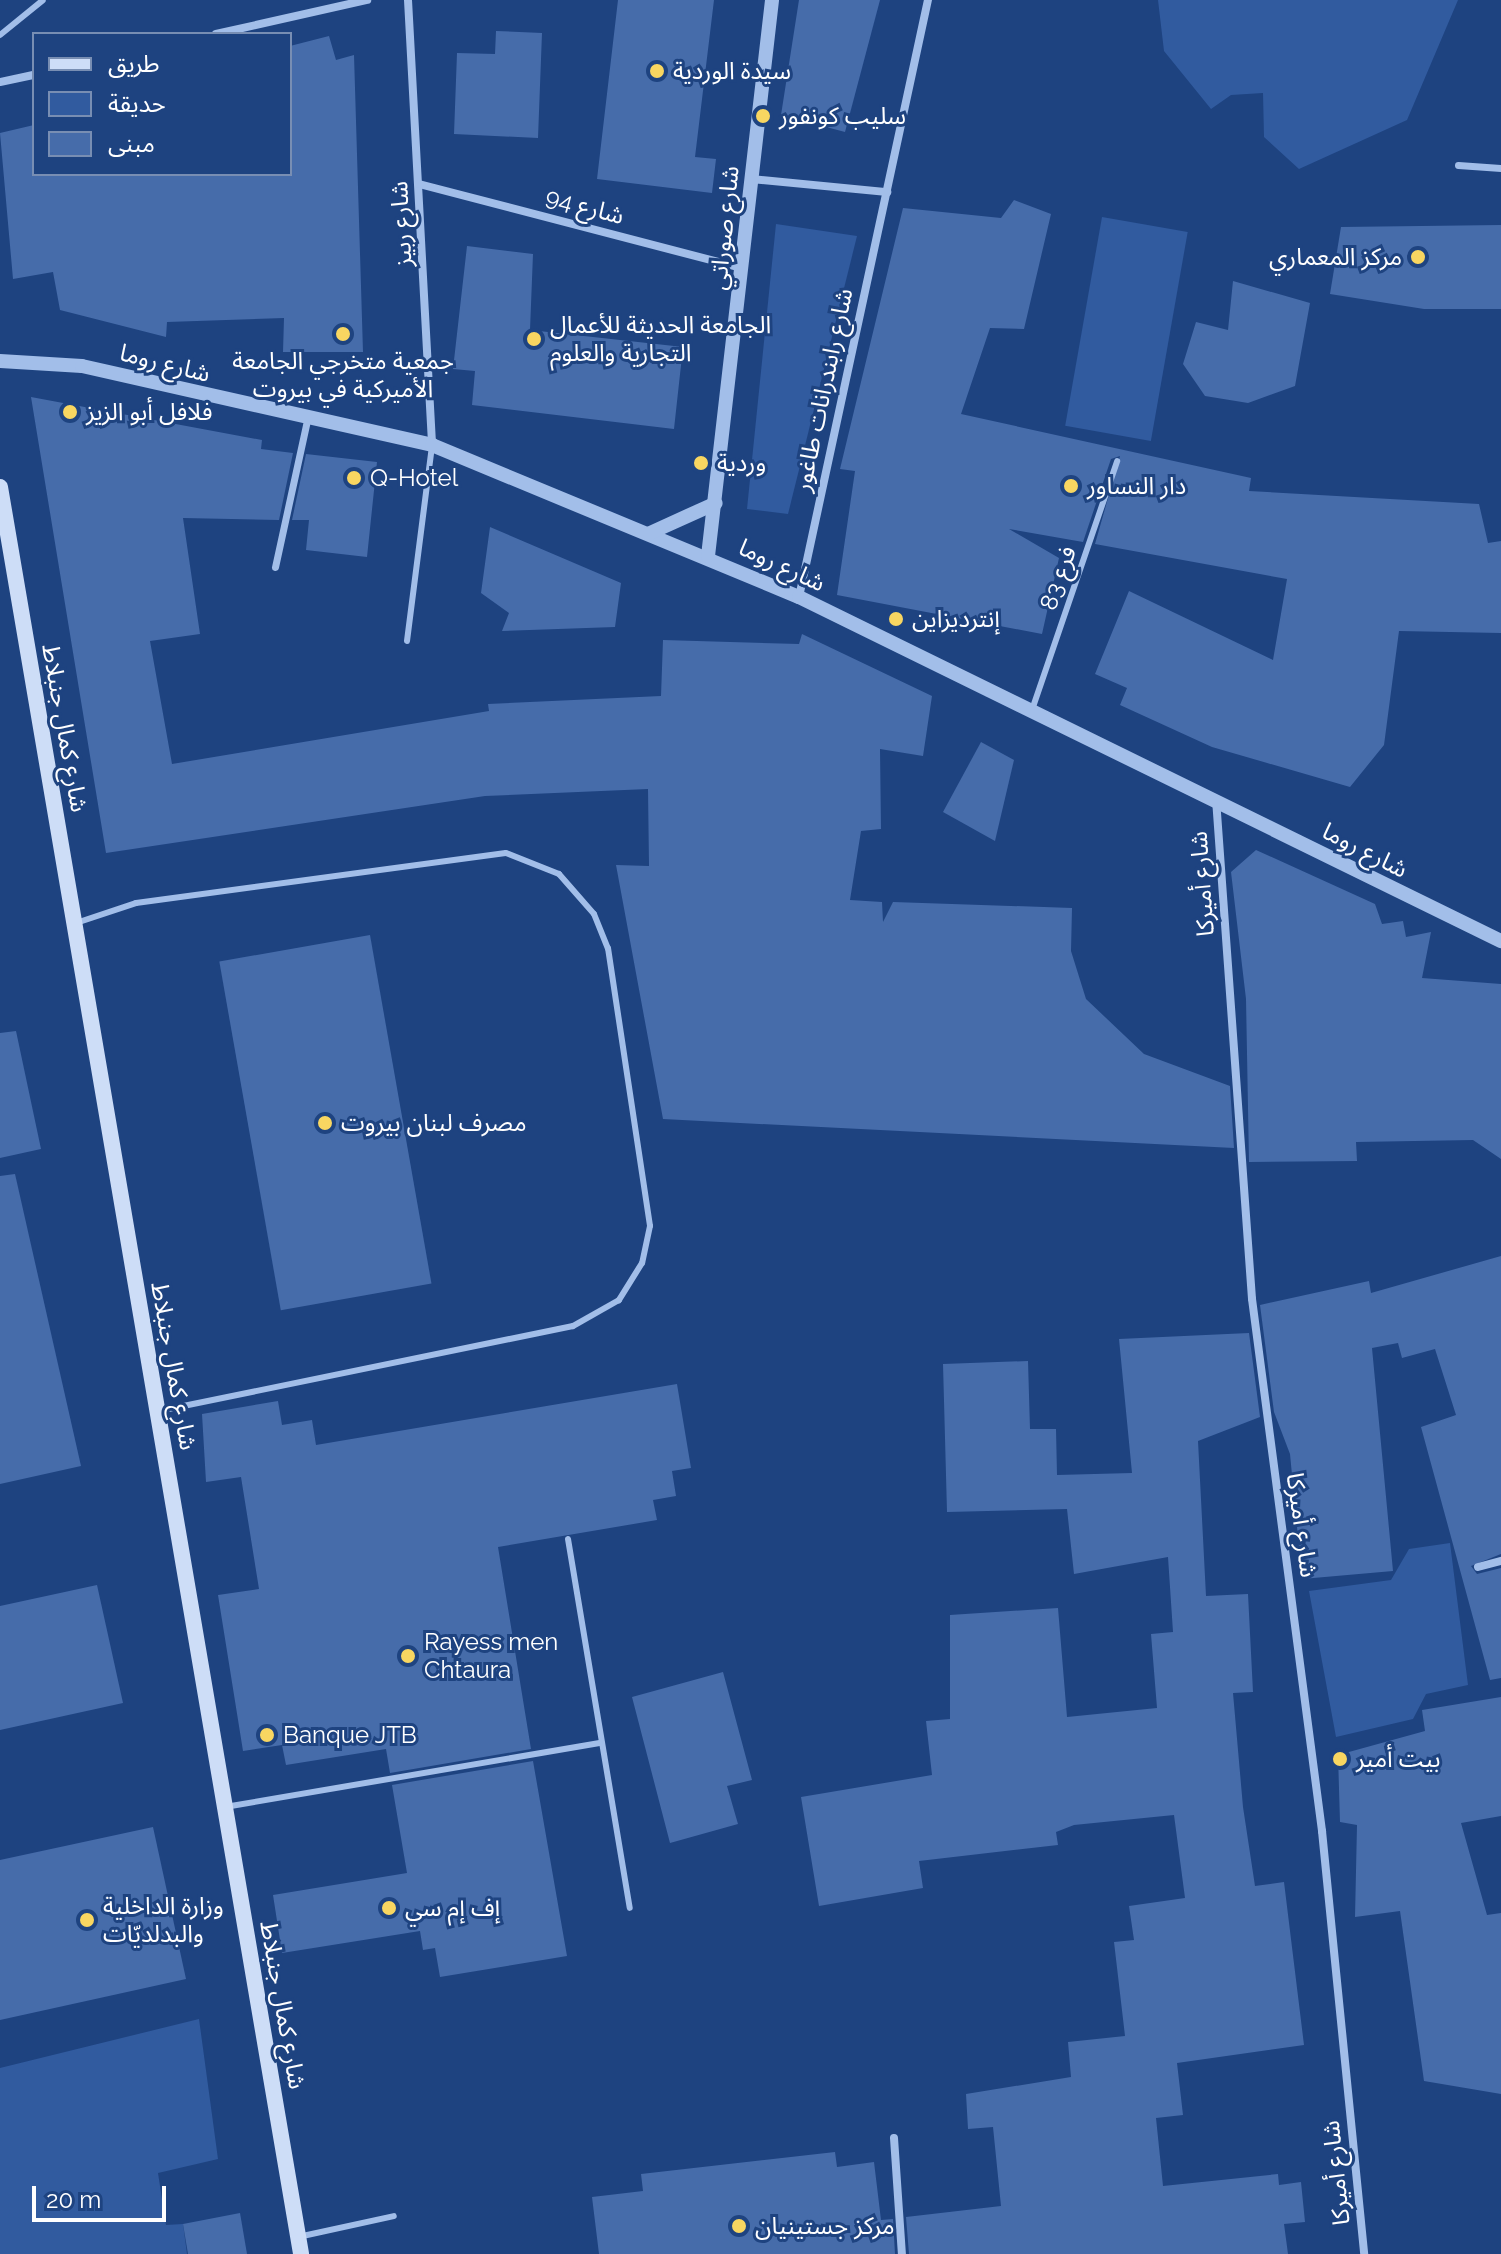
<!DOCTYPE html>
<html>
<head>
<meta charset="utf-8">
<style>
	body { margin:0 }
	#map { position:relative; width:1501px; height:2254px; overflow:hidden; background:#1e4380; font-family:Raleway,"Noto Sans Arabic",sans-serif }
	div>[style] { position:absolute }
	.green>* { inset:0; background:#315b9f; transform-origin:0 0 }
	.building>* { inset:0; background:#466caa; transform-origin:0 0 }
	.service>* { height:6px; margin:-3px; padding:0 3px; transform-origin:3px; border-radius:3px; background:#a2bee9 }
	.pedestrian>* { height:7px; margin:-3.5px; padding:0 3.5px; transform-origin:3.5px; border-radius:3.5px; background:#a2bee9 }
	.minor>* { height:8px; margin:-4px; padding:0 4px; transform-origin:4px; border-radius:4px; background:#a2bee9 }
	.tertiary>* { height:14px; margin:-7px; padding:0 7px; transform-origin:7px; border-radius:7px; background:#a2bee9 }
	.secondary>* { height:16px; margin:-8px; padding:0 8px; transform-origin:8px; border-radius:8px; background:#cdddf7 }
	.dots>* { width:22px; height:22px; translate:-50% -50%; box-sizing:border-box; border:4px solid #1e4380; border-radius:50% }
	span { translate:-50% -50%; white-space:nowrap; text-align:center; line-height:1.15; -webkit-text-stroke:6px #1e4380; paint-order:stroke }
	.poi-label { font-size:24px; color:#fff }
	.left { translate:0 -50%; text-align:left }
	.right { translate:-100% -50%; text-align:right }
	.street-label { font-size:24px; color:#fff }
	.legend { position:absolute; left:32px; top:32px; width:260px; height:144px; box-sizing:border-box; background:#1e4380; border:2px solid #788eb3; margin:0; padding:10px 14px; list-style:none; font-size:24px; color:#fff }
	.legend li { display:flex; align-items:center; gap:16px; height:40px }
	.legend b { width:40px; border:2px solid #788eb3 }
	.scale { position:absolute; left:32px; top:2186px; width:134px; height:36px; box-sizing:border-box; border:4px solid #fff; border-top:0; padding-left:10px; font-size:24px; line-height:28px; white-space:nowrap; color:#fff; -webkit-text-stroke:6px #1e4380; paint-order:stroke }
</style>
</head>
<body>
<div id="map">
	<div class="green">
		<div style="clip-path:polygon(1158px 0,1458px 0,1407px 120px,1299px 169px,1264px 137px,1263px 93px,1231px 95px,1211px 109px,1164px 51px)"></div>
		<div style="left:1102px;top:217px;width:87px;height:212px;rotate:10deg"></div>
		<div style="clip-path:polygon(776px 224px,857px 236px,788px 514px,747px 509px)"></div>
		<div style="clip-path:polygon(1450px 1543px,1468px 1685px,1426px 1694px,1413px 1719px,1336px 1737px,1309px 1591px,1391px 1580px,1409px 1549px)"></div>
		<div style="clip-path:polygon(199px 2019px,218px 2159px,158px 2173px,166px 2225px,183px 2224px,187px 2254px,0 2254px,0 2068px)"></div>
	</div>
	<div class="building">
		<div style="clip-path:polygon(618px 0,714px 0,695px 157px,716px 159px,712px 193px,597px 179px)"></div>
		<div style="clip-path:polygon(799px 0,880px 0,845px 132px,781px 115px)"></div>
		<div style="clip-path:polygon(496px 31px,542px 33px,538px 138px,454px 134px,457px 53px,495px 54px)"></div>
		<div style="clip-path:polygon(329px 36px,336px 60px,354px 55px,363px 352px,283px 352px,284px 318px,167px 322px,166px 337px,60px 310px,53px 272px,13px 279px,0 133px,34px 125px,34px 174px,290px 174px,290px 46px)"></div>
		<div style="clip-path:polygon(1014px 200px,1051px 214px,1024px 329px,990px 328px,961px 414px,1251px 478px,1249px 491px,1479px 504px,1488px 543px,1501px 541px,1501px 633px,1399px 631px,1384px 745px,1350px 787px,1212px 747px,1120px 705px,1127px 688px,1095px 674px,1129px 591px,1273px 660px,1287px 579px,1095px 544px,1120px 456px,1111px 459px,1083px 542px,1009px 529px,1059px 558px,1042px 634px,837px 595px,855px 471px,840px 469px,903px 208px,1001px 218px)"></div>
		<div style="clip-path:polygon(1501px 225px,1501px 309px,1424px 309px,1330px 294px,1341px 227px)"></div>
		<div style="clip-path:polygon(467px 246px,533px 254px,530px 330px,683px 347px,674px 429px,472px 405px,475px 371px,453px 369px)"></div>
		<div style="clip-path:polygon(1233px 281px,1310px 303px,1295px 386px,1248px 403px,1205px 396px,1183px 364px,1196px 322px,1228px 330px)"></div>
		<div style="clip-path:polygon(31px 397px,262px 440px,261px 449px,293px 453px,279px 520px,183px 518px,200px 634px,150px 641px,172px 764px,489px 711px,488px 704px,661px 696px,663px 640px,799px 644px,802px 634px,932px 696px,923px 756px,880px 749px,881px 829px,861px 831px,850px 900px,882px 902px,883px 922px,893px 902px,1072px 908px,1071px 951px,1086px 999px,1144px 1054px,1230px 1086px,1234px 1148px,663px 1119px,616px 865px,649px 866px,648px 789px,485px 796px,106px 853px)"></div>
		<div style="clip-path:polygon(306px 454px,377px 462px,367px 557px,306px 550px,309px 520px,292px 520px)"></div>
		<div style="clip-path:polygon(490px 527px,621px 583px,615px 627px,502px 631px,509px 613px,481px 593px)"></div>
		<div style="clip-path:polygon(981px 742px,1014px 760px,995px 841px,943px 812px)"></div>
		<div style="clip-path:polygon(1256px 850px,1375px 904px,1382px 924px,1403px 921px,1406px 937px,1431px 932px,1422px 978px,1501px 984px,1501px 1159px,1473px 1140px,1356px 1142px,1357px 1161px,1249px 1162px,1246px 999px,1231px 872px)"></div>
		<div style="left:370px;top:935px;width:354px;height:153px;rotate:80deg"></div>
		<div style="clip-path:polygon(16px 1031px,41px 1149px,0 1158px,0 1033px)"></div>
		<div style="clip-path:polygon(15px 1174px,81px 1466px,0 1484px,0 1176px)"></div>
		<div style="clip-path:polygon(1501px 1256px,1501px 1554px,1471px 1566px,1477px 1574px,1501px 1568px,1501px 1678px,1490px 1680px,1421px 1427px,1456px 1415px,1435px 1349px,1402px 1358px,1398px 1343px,1372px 1348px,1393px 1571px,1302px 1579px,1290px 1454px,1274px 1412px,1260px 1305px,1369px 1281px,1371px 1293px)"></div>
		<div style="clip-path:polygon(1249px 1333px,1260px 1417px,1198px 1441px,1206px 1596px,1248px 1594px,1253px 1692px,1233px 1693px,1243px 1807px,1255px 1886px,1284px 1882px,1304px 2045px,1177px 2063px,1183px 2115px,1156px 2118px,1163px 2186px,1278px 2174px,1279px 2185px,1301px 2182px,1305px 2222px,1284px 2224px,1288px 2254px,909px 2254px,906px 2217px,1001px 2206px,993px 2127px,968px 2129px,966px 2094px,1071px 2077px,1068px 2042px,1125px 2036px,1114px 1942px,1134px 1940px,1129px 1906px,1185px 1898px,1174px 1815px,1074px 1825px,1056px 1832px,1058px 1845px,919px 1861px,923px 1888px,819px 1906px,801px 1797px,932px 1775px,926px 1721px,950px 1719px,950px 1615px,1058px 1608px,1067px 1717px,1157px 1708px,1151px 1634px,1173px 1632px,1168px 1557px,1074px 1574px,1067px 1509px,947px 1512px,943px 1364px,1028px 1361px,1030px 1429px,1056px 1429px,1057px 1475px,1132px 1473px,1119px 1339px)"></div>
		<div style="clip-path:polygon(677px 1384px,691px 1468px,672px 1471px,676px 1496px,653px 1500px,657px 1520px,498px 1547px,531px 1749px,390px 1773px,386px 1749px,286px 1765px,282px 1745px,243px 1751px,218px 1595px,259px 1589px,241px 1477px,206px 1482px,202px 1414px,278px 1401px,282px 1425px,312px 1420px,316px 1445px)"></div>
		<div style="clip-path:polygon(97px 1585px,123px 1703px,0 1730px,0 1606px)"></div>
		<div style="clip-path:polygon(723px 1672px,752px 1780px,727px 1786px,738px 1824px,670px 1843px,632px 1697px)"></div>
		<div style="clip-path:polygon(1501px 1697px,1501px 1816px,1461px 1823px,1487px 1915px,1501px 1913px,1501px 2094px,1424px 2081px,1400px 1911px,1355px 1917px,1357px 1825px,1340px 1822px,1338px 1755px,1425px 1731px,1422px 1710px)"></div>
		<div style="clip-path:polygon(533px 1761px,567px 1956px,440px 1977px,435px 1948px,423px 1950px,420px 1931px,282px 1953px,273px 1895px,407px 1873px,392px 1785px)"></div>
		<div style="clip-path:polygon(153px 1827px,186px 1979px,0 2020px,0 1860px)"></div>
		<div style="clip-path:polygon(835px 2152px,837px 2167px,874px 2162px,881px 2220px,893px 2219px,895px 2254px,599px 2254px,592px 2197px,643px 2191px,641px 2174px)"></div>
		<div style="clip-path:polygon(240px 2213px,247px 2254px,188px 2254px,183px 2224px)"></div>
	</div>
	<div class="service">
		<div style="left:0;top:35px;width:55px;rotate:-39.1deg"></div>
		<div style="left:407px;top:641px;width:197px;rotate:-82.7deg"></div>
		<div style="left:1033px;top:707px;width:260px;rotate:-71.1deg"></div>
		<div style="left:76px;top:923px;width:63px;rotate:-18.4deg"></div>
		<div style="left:136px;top:903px;width:373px;rotate:-7.7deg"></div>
		<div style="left:506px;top:853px;width:57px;rotate:21.6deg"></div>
		<div style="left:559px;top:874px;width:53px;rotate:48.8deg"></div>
		<div style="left:594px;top:914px;width:37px;rotate:68deg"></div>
		<div style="left:608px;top:948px;width:281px;rotate:81.4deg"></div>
		<div style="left:650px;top:1226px;width:38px;rotate:102deg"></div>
		<div style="left:642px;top:1263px;width:44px;rotate:121.9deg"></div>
		<div style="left:619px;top:1300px;width:53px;rotate:150.5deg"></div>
		<div style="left:573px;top:1326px;width:424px;rotate:168.4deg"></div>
		<div style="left:568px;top:1539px;width:374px;rotate:80.5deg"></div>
		<div style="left:225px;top:1807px;width:380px;rotate:-9.7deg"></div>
		<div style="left:298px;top:2237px;width:98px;rotate:-12.3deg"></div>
	</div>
	<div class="pedestrian">
		<div style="left:1458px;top:165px;width:43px;rotate:4deg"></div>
		<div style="left:275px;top:567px;width:150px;rotate:-77.7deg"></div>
	</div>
	<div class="minor">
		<div style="left:408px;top:0;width:446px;rotate:86.9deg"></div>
		<div style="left:216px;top:34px;width:155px;rotate:-12.7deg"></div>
		<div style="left:0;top:82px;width:35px;rotate:-12deg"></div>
		<div style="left:751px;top:179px;width:137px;rotate:5.5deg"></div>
		<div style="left:419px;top:184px;width:333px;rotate:14.6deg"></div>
		<div style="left:799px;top:597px;width:611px;rotate:-77.81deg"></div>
		<div style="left:1216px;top:799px;width:501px;rotate:85.88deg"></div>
		<div style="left:1252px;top:1299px;width:537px;rotate:82.5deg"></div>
		<div style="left:1322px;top:1831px;width:425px;rotate:84.3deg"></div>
		<div style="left:1478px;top:1567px;width:24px;rotate:-15deg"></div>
		<div style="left:894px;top:2138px;width:116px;rotate:86.1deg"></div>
	</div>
	<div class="tertiary">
		<div style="left:0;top:361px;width:82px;rotate:3.5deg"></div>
		<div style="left:82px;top:366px;width:359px;rotate:12.7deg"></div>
		<div style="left:432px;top:445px;width:397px;rotate:22.5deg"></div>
		<div style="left:799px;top:597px;width:782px;rotate:26.11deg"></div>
		<div style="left:650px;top:533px;width:72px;rotate:-24.4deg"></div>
		<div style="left:708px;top:556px;width:560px;rotate:-83.43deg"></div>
	</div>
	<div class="secondary">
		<div style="left:0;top:487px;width:1792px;rotate:80.33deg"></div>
	</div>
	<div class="dots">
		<div style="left:657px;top:71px;background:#f8d661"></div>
		<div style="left:763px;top:116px;background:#f8d661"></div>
		<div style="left:1418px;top:257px;background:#f8d661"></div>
		<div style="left:343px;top:334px;background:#f8d661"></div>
		<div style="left:534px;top:339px;background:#f8d661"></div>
		<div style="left:70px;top:412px;background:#f8d661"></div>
		<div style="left:701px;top:463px;background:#f8d661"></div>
		<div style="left:354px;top:478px;background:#f8d661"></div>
		<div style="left:1071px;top:486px;background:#f8d661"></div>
		<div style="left:896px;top:619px;background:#f8d661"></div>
		<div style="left:325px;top:1123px;background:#f8d661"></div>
		<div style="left:408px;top:1656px;background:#f8d661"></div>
		<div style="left:267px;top:1735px;background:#f8d661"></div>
		<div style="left:1340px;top:1759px;background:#f8d661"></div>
		<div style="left:389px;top:1908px;background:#f8d661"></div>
		<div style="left:87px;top:1920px;background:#f8d661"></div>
		<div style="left:739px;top:2226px;background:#f8d661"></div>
	</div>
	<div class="poi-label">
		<span class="left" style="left:673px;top:71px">سيدة الوردية</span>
		<span class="left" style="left:779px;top:116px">سليب كونفور</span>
		<span class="right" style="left:1402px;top:257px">مركز المعماري</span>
		<span class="left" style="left:550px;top:339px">الجامعة الحديثة للأعمال<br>التجارية والعلوم</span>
		<span style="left:343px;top:375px">جمعية متخرجي الجامعة<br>الأميركية في بيروت</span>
		<span class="left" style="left:86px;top:412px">فلافل أبو الزيز</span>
		<span class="left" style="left:717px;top:463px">وردية</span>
		<span class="left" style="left:370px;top:478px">Q-Hotel</span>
		<span class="left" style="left:1087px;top:486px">دار النساور</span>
		<span class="left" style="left:912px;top:619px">إنترديزاين</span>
		<span class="left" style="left:341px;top:1123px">مصرف لبنان بيروت</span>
		<span class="left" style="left:424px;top:1656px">Rayess men<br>Chtaura</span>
		<span class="left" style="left:283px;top:1735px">Banque JTB</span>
		<span class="left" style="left:1356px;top:1759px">بيت أمير</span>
		<span class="left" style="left:103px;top:1920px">وزارة الداخلية<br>والبدلديّات</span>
		<span class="left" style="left:405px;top:1908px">إف إم سي</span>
		<span class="left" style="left:755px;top:2226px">مركز جستينيان</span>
	</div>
	<div class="street-label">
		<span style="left:585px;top:206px;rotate:15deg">شارع 94</span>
		<span style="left:401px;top:224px;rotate:-93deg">شارع ربيز</span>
		<span style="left:724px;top:228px;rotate:-84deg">شارع صوراتي</span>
		<span style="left:165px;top:363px;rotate:14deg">شارع روما</span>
		<span style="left:823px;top:390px;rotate:-78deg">شارع رابندرانات طاغور</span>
		<span style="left:782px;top:565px;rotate:25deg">شارع روما</span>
		<span style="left:1058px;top:578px;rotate:-71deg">فرع 83</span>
		<span style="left:65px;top:728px;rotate:80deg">شارع كمال جنبلاط</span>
		<span style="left:1365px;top:850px;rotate:27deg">شارع روما</span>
		<span style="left:1202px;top:884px;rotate:-94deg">شارع أميركا</span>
		<span style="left:174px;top:1366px;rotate:80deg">شارع كمال جنبلاط</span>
		<span style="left:1302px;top:1525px;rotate:82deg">شارع أميركا</span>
		<span style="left:283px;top:2005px;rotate:80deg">شارع كمال جنبلاط</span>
		<span style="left:1336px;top:2173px;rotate:-96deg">شارع أميركا</span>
	</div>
	<ul class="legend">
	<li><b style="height:10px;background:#cdddf7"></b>طريق</li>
	<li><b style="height:22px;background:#315b9f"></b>حديقة</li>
	<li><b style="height:22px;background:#466caa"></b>مبنى</li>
	</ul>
	<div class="scale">20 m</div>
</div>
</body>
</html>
